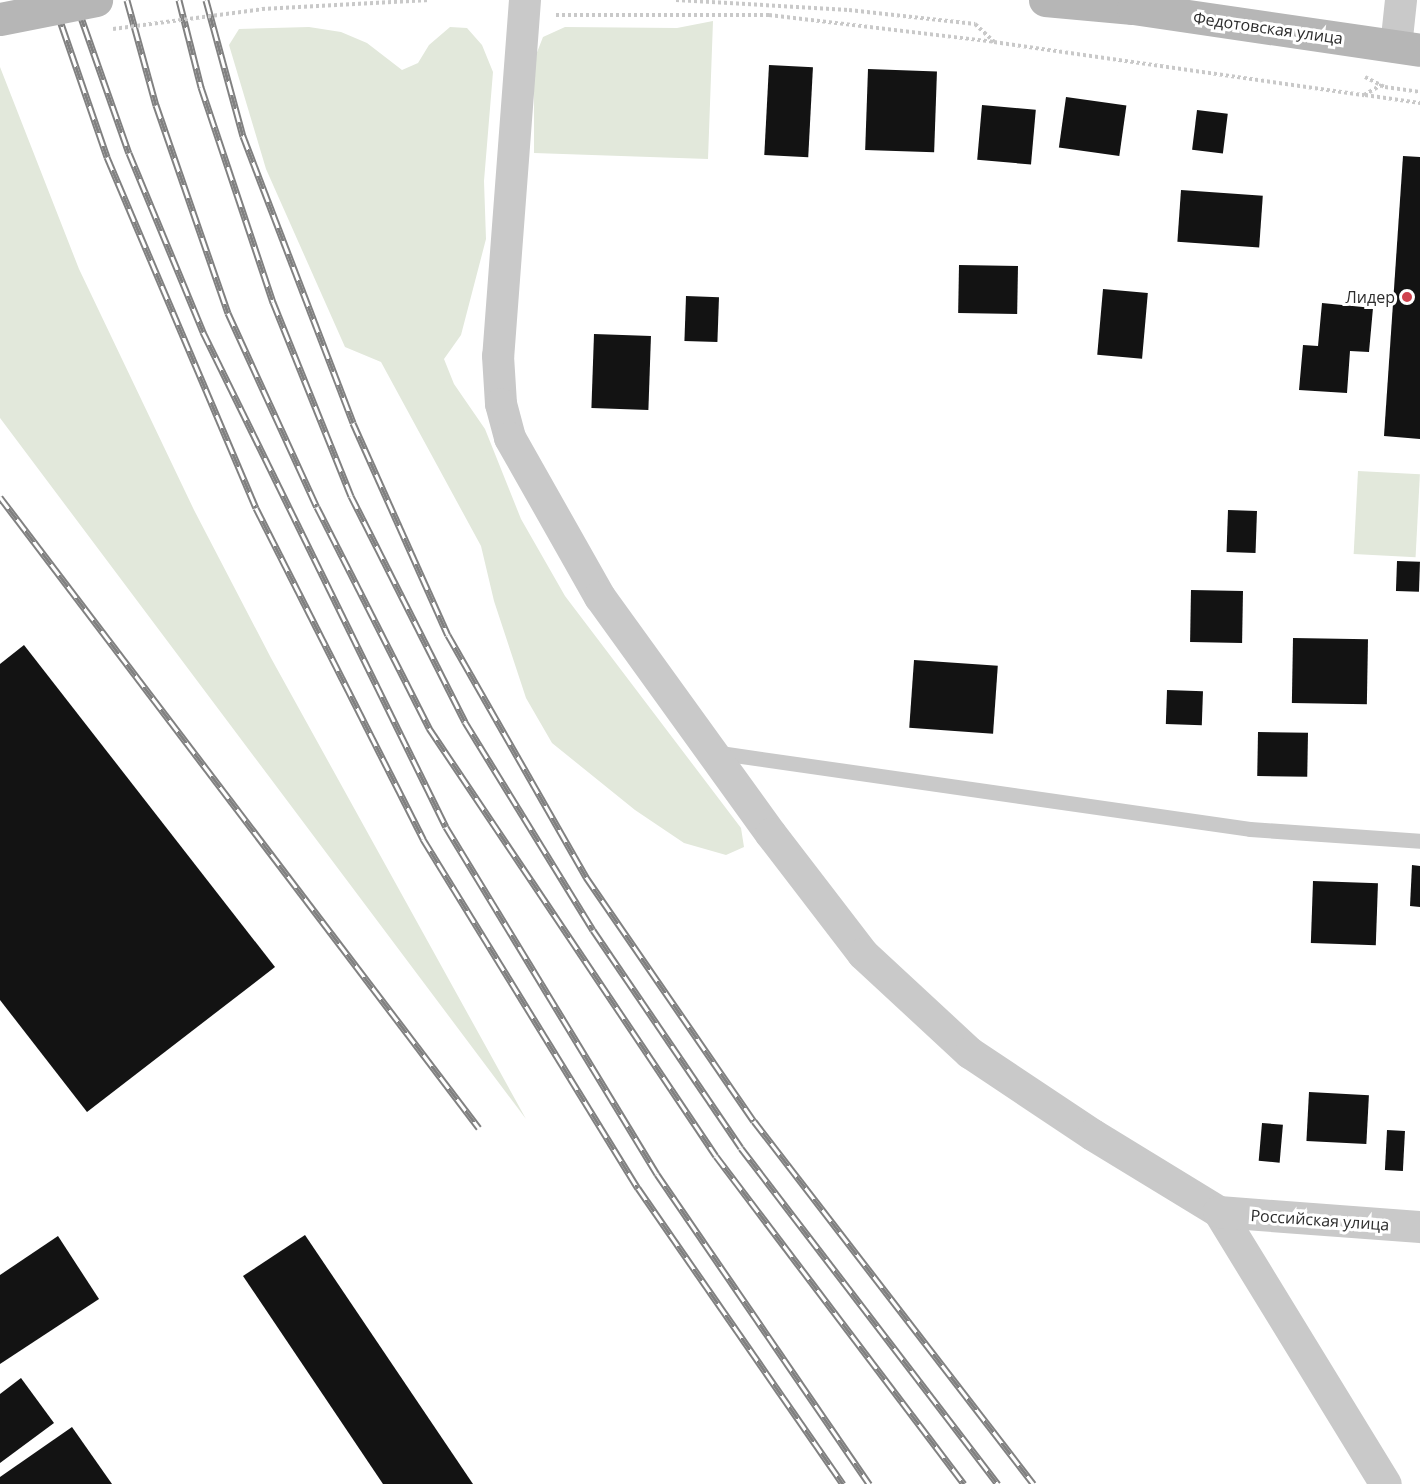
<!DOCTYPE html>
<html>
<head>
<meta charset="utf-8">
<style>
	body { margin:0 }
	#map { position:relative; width:1420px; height:1484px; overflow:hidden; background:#fff; font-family:"Open Sans",sans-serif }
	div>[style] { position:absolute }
	.green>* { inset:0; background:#e2e8db; transform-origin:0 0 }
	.building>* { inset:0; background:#131313; transform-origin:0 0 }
	.path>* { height:4px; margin-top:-2px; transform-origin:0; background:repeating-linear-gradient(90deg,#c9c9c9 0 3px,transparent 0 6px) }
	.lane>* { height:15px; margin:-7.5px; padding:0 7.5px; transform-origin:7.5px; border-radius:7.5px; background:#c9c9c9 }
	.street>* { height:32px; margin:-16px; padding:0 16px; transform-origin:16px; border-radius:16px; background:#c9c9c9 }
	.secondary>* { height:33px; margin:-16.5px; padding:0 16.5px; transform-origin:16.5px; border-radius:16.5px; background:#b6b6b6 }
	.rail>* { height:7px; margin-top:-3.5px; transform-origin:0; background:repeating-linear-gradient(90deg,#fff 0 14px,#818181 0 28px); box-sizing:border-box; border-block:2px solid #818181 }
	.path-bridge>* { height:4px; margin-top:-2px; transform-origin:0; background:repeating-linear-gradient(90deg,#c9c9c9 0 3px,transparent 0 6px) }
	.secondary-bridge>* { height:33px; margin:-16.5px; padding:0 16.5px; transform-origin:16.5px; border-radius:16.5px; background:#b6b6b6 }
	.dots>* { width:16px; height:16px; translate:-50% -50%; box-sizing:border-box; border:3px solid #fff; border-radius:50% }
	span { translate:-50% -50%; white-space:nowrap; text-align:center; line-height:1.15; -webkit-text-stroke:6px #fff; paint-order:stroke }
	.street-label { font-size:16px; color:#2c2c2c }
	.poi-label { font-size:16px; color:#2c2c2c }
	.right { translate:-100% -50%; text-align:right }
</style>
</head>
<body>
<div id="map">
	<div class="green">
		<div style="clip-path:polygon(713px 21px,708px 159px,534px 153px,534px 60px,543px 37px,565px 27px,677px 28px)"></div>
		<div style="clip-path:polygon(309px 27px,341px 32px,367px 43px,402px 70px,418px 63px,429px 45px,450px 27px,467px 28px,482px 45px,493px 72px,484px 181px,486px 239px,461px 335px,444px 359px,454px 384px,485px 429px,521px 519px,565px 596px,741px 828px,744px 847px,726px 855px,684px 843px,635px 810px,552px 743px,526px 698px,494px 601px,481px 546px,381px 362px,345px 347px,266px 169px,229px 45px,239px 29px)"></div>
		<div style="clip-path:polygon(0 67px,79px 269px,194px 510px,271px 658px,526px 1119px,0 418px)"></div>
		<div style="left:1358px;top:471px;width:62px;height:83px;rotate:3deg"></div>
	</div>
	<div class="building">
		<div style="left:769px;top:65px;width:44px;height:90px;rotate:3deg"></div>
		<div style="left:868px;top:69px;width:69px;height:81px;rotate:2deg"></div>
		<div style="left:1066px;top:97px;width:61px;height:51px;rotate:8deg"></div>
		<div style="left:982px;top:105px;width:54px;height:55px;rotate:5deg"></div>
		<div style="left:1197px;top:110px;width:31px;height:40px;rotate:7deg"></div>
		<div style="clip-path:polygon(1403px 156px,1420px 157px,1420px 439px,1384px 436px)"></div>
		<div style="left:1181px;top:190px;width:82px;height:52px;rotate:4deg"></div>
		<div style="left:959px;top:265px;width:59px;height:48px;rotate:1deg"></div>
		<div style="left:1103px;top:289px;width:45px;height:66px;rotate:5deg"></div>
		<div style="left:686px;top:296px;width:33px;height:45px;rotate:2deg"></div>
		<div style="clip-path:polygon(1322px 303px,1373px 308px,1369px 352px,1350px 351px,1347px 393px,1299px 390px,1303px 345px,1318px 346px)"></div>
		<div style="left:594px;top:334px;width:57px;height:74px;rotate:2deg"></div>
		<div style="left:1228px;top:510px;width:29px;height:42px;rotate:2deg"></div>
		<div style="left:1397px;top:561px;width:23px;height:30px;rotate:2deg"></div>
		<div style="left:1191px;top:590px;width:52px;height:52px;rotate:1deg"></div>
		<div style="left:1293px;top:638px;width:75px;height:65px;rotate:1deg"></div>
		<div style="clip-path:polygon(24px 645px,275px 967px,87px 1112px,0 1000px,0 664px)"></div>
		<div style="left:914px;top:660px;width:84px;height:68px;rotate:4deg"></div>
		<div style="left:1167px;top:690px;width:36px;height:34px;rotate:2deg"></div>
		<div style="left:1258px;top:732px;width:50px;height:44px;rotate:1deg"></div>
		<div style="clip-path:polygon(1412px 865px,1420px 866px,1420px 907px,1410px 906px)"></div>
		<div style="left:1313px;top:881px;width:65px;height:62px;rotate:2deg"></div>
		<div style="left:1309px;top:1092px;width:60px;height:49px;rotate:3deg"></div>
		<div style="left:1262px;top:1123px;width:21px;height:38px;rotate:5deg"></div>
		<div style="left:1387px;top:1130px;width:18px;height:40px;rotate:3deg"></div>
		<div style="clip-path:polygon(305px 1235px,473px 1484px,383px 1484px,243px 1276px)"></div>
		<div style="clip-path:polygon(58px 1236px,99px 1299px,0 1364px,0 1275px)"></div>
		<div style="clip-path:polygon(21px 1378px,54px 1423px,0 1463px,0 1394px)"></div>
		<div style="clip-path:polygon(72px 1427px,112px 1484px,0 1484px,0 1477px)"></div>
	</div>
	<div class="path">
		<div style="left:676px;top:0;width:173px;rotate:3.3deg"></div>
		<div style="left:849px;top:10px;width:127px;rotate:6.3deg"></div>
		<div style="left:975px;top:24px;width:26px;rotate:43deg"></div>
		<div style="left:994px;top:42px;width:374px;rotate:8.2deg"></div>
		<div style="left:1364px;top:95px;width:20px;rotate:-30deg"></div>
		<div style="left:556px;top:15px;width:213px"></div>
		<div style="left:769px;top:15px;width:227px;rotate:6.8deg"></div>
		<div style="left:1365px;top:77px;width:22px;rotate:27deg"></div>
		<div style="left:1385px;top:87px;width:35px;rotate:8deg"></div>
		<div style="left:1365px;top:95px;width:56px;rotate:8.3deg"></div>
	</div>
	<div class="lane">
		<div style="left:713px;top:752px;width:542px;rotate:8.16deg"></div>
		<div style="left:1250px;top:829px;width:170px;rotate:4deg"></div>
	</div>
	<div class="street">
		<div style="left:525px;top:0;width:357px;rotate:94.3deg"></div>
		<div style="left:498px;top:356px;width:48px;rotate:86.4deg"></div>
		<div style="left:501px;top:404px;width:35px;rotate:75deg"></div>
		<div style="left:510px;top:438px;width:183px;rotate:60.5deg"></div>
		<div style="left:600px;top:597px;width:292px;rotate:54.2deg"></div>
		<div style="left:771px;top:834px;width:151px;rotate:52.5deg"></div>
		<div style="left:863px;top:954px;width:146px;rotate:42.8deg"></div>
		<div style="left:970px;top:1053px;width:148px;rotate:33.7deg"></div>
		<div style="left:1093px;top:1135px;width:148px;rotate:31.4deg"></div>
		<div style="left:1219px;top:1212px;width:319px;rotate:58.5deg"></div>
		<div style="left:1396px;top:47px;width:47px;rotate:-83.9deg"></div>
		<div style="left:1219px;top:1212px;width:202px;rotate:4.3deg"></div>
	</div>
	<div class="secondary">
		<div style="left:1045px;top:0;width:88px;rotate:5.2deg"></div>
		<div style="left:1133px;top:8px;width:290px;rotate:8.3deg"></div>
	</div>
	<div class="rail">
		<div style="left:53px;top:0;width:166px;rotate:71deg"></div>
		<div style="left:107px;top:157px;width:381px;rotate:67deg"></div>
		<div style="left:256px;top:508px;width:371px;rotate:63.2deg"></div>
		<div style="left:423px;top:839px;width:410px;rotate:58.4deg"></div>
		<div style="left:638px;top:1188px;width:360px;rotate:55.3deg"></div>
		<div style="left:75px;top:0;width:162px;rotate:70.6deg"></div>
		<div style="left:129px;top:153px;width:194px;rotate:67.5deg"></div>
		<div style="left:203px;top:332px;width:551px;rotate:63.85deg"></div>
		<div style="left:446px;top:827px;width:406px;rotate:58.7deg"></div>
		<div style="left:657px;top:1174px;width:376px;rotate:55.6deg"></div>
		<div style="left:127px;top:0;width:109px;rotate:74.6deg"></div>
		<div style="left:156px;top:105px;width:220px;rotate:70.9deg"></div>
		<div style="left:228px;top:313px;width:213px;rotate:65.4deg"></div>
		<div style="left:317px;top:507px;width:248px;rotate:63.1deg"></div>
		<div style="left:429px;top:728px;width:515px;rotate:56.16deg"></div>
		<div style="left:716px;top:1156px;width:411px;rotate:52.9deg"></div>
		<div style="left:179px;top:0;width:90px;rotate:75.8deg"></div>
		<div style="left:201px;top:87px;width:227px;rotate:71.5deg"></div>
		<div style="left:273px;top:302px;width:209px;rotate:68.1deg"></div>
		<div style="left:351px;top:496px;width:253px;rotate:63.2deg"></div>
		<div style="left:465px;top:722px;width:244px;rotate:58.4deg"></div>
		<div style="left:593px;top:930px;width:263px;rotate:55.8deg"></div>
		<div style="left:741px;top:1148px;width:423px;rotate:52.6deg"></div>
		<div style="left:206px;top:0;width:141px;rotate:74.8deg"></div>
		<div style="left:243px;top:136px;width:307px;rotate:69deg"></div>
		<div style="left:353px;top:423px;width:232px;rotate:65.9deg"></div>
		<div style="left:448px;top:635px;width:279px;rotate:60.3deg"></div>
		<div style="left:586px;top:877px;width:296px;rotate:55.5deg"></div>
		<div style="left:754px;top:1121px;width:458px;rotate:52.4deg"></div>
		<div style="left:0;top:497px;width:792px;rotate:52.8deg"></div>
	</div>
	<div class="path-bridge">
		<div style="left:113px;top:29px;width:150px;rotate:-7.6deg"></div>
		<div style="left:262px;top:9px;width:168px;rotate:-3.1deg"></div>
	</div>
	<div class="secondary-bridge">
		<div style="left:0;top:19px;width:98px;rotate:-11.2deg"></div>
	</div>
	<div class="dots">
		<div style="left:1407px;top:297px;background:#cf424e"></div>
	</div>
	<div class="street-label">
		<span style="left:1268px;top:28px;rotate:8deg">Федотовская улица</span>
		<span style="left:1320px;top:1220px;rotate:4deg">Российская улица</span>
	</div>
	<div class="poi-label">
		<span class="right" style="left:1395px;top:297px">Лидер</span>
	</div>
</div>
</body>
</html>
